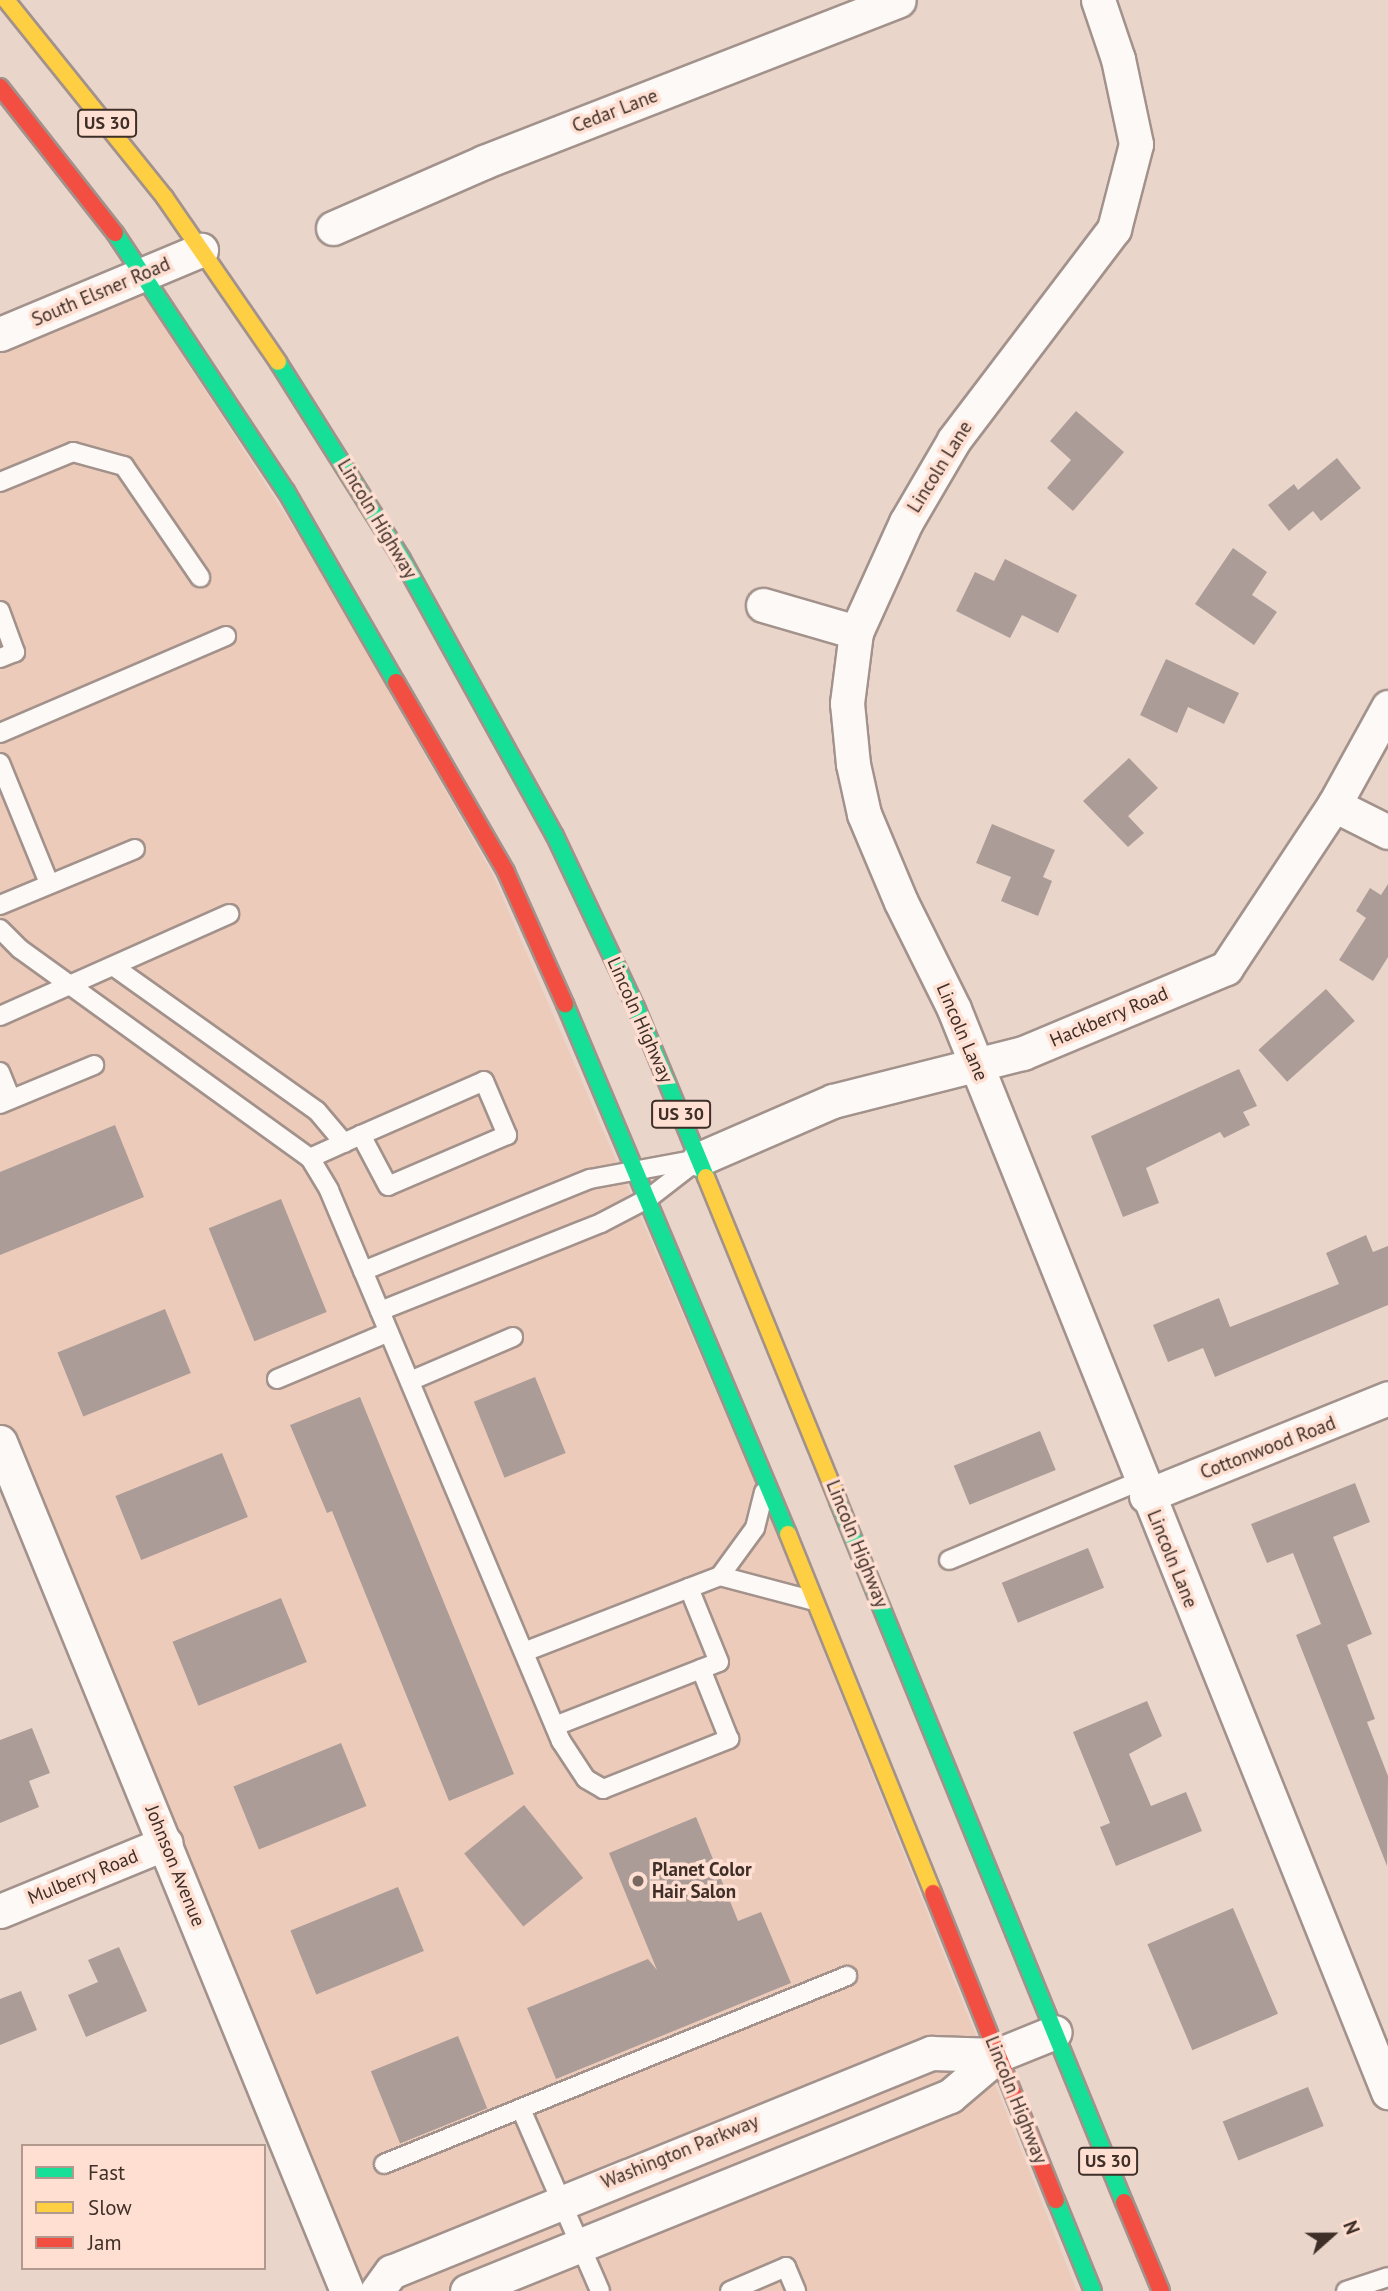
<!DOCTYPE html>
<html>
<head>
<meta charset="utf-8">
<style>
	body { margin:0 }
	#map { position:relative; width:1388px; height:2291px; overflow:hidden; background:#ead5cb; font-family:"PT Sans",sans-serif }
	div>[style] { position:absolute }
	.built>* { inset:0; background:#edcbba }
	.building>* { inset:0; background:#ac9c97; transform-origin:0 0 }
	.roads { filter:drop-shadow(2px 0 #a2928b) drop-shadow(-2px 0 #a2928b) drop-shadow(0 2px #a2928b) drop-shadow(0 -2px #a2928b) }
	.lane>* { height:18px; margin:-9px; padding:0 9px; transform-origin:9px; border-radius:9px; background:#fcf9f7 }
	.street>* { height:33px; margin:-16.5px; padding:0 16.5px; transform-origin:16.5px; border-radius:16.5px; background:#fcf9f7 }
	.fast>* { height:16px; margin:-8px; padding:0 8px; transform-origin:8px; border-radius:8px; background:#16e098 }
	.slow>* { height:16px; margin:-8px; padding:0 8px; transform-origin:8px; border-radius:8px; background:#ffcf43 }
	.jam>* { height:16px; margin:-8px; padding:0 8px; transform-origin:8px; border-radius:8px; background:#f24e42 }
	.dots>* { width:19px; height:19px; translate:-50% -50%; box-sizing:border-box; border:4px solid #ffdfd1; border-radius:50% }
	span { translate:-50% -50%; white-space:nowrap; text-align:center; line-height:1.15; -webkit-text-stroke:7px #ffdfd1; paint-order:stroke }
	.shield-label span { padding:2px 5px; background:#ffdfd1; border:2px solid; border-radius:5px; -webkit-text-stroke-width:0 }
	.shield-label { font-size:18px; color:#3e2f28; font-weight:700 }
	.street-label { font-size:19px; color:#3e2f28 }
	.poi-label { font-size:19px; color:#3e2f28; font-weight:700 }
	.left { translate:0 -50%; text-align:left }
	.legend { position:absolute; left:21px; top:2144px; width:245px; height:126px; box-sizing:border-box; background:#ffdfd1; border:2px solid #b2998d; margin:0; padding:9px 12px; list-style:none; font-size:21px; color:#3e2f28 }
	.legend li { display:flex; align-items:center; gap:14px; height:35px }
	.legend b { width:35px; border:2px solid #b2998d }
	.north { position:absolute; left:1297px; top:2200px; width:70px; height:70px; -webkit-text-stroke:5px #ffdfd1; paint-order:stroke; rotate:69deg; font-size:19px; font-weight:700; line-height:28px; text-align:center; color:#3e2f28 }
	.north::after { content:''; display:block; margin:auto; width:24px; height:32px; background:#3e2f28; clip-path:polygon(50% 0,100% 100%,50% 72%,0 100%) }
</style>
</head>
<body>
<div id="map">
	<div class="built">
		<div style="clip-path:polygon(139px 288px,315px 561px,492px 873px,774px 1526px,1077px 2291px,334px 2291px,0 1457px,0 347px)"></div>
	</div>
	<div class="building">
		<div style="clip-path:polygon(1076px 411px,1124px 452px,1073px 511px,1047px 488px,1071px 460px,1050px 441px)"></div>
		<div style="clip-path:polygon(1337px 458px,1361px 488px,1321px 521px,1313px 511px,1289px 531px,1268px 505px,1294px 484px,1298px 490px)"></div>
		<div style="clip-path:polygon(1233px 548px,1267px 572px,1252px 595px,1277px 612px,1254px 645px,1195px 604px)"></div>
		<div style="clip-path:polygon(1005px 559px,1077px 595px,1058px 633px,1022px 615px,1010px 638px,956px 611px,975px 572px,994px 581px)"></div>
		<div style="clip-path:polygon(1166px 659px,1239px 693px,1224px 724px,1188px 707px,1177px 733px,1140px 715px)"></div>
		<div style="clip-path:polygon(1129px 758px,1158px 788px,1128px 816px,1144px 833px,1128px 847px,1083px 801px)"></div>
		<div style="clip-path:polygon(992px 824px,1055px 850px,1043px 877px,1052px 881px,1038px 916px,1001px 901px,1011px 877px,976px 863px)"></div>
		<div style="clip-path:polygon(1388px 884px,1388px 957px,1373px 981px,1339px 960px,1366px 918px,1356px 911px,1370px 888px,1381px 895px)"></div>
		<div style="left:1326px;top:989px;width:43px;height:91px;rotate:48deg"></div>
		<div style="clip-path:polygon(1239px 1069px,1257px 1106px,1243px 1112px,1250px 1125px,1224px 1138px,1220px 1132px,1146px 1168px,1159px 1203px,1123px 1217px,1091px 1136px)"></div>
		<div style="clip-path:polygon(115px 1125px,144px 1197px,0 1255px,0 1172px)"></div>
		<div style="left:281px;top:1199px;width:122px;height:78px;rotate:68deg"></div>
		<div style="clip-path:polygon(1366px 1235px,1373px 1252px,1388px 1246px,1388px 1305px,1215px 1377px,1203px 1348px,1168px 1362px,1153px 1325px,1219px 1298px,1230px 1327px,1339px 1284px,1326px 1253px)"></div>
		<div style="left:165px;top:1309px;width:69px;height:116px;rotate:68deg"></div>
		<div style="left:535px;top:1377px;width:82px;height:66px;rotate:68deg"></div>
		<div style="clip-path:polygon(360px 1397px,514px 1774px,449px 1801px,332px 1511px,327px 1513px,290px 1425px)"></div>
		<div style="left:1040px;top:1431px;width:42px;height:93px;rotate:68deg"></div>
		<div style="left:222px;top:1453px;width:69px;height:115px;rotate:68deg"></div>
		<div style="clip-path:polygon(1355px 1483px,1370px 1522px,1333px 1537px,1372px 1634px,1347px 1645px,1375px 1719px,1367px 1722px,1388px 1776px,1387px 1866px,1296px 1635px,1321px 1624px,1293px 1553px,1267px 1563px,1251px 1524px)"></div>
		<div style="left:1088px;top:1548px;width:43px;height:93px;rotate:68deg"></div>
		<div style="left:281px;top:1598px;width:69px;height:117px;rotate:68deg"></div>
		<div style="clip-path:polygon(1147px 1701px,1162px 1736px,1129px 1754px,1151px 1806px,1186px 1792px,1202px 1831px,1116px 1866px,1100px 1827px,1110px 1823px,1073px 1732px)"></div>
		<div style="clip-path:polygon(32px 1728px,50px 1773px,29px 1781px,39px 1807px,0 1823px,0 1740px)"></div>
		<div style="left:341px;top:1743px;width:68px;height:116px;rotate:68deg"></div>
		<div style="left:524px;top:1805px;width:94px;height:77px;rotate:51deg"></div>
		<div style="clip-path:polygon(696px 1817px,738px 1921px,761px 1912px,791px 1983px,556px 2079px,527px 2008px,648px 1959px,657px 1970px,609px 1853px)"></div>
		<div style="left:398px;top:1887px;width:69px;height:116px;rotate:68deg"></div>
		<div style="left:1233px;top:1908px;width:115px;height:93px;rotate:67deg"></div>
		<div style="clip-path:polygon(119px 1947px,147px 2011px,86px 2037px,68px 1995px,98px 1982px,88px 1960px)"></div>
		<div style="clip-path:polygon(21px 1991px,37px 2030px,0 2045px,0 1999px)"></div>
		<div style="left:458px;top:2036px;width:78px;height:94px;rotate:68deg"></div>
		<div style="left:1308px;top:2087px;width:42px;height:92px;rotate:68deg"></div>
	</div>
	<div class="roads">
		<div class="lane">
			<div style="left:0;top:482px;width:79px;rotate:-22.3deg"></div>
			<div style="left:73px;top:452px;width:53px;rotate:15.4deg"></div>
			<div style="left:124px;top:466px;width:135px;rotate:55.6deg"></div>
			<div style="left:0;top:611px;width:44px;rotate:69.9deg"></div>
			<div style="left:15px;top:652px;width:16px;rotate:158deg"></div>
			<div style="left:0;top:733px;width:246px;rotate:-23.2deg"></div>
			<div style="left:0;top:763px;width:130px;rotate:67.8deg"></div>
			<div style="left:0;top:905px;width:146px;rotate:-22.5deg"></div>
			<div style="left:0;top:929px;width:28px;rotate:45deg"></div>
			<div style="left:20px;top:949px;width:357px;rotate:35.8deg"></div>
			<div style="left:310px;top:1158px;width:37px;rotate:59deg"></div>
			<div style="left:329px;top:1190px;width:598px;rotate:67.17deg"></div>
			<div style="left:561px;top:1741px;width:45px;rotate:56.7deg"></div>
			<div style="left:586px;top:1779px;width:20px;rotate:30deg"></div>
			<div style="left:603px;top:1789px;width:136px;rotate:-21.6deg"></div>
			<div style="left:729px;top:1739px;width:75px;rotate:-111.8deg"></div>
			<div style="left:701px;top:1669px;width:19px;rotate:-21deg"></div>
			<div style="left:719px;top:1662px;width:80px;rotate:-112.1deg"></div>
			<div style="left:689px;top:1588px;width:177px;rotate:158.8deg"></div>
			<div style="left:113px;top:966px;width:250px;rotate:35.4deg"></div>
			<div style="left:317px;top:1111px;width:42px;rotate:49.8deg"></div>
			<div style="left:0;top:1016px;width:251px;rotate:-24deg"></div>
			<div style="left:0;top:1072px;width:29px;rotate:68deg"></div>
			<div style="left:0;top:1104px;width:102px;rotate:-22.5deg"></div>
			<div style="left:310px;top:1158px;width:56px;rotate:-24.3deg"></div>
			<div style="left:361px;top:1135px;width:134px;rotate:-23.7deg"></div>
			<div style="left:484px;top:1081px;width:59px;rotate:66.9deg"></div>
			<div style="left:507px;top:1135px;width:129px;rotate:156.8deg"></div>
			<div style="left:388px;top:1186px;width:58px;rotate:-117.9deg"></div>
			<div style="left:363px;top:1271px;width:245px;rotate:-22.1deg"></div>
			<div style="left:590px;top:1179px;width:111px;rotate:-10.4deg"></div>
			<div style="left:380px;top:1311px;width:238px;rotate:-21.7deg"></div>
			<div style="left:601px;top:1223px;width:54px;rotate:-27.5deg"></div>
			<div style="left:649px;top:1198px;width:62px;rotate:-37.8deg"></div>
			<div style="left:277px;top:1379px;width:121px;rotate:-22.8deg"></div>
			<div style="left:410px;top:1381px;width:112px;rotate:-23.1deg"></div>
			<div style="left:949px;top:1560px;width:207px;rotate:-22.5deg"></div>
			<div style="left:720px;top:1576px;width:94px;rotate:14.8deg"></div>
			<div style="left:689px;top:1588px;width:33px;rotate:-21deg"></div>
			<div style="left:720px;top:1576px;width:59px;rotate:-53.9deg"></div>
			<div style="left:755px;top:1528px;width:37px;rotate:-76deg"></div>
			<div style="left:555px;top:1726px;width:157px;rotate:-21.3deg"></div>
			<div style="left:521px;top:2109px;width:198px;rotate:66.5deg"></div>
			<div style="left:384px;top:2164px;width:500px;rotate:-22.1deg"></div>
			<div style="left:730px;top:2291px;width:61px;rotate:-23.2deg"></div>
			<div style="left:786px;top:2267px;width:26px;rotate:67deg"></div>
			<div style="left:1346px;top:2291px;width:44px;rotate:-18.4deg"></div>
		</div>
		<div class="street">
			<div style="left:1098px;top:0;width:62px;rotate:71.3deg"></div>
			<div style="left:1118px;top:59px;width:87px;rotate:78deg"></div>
			<div style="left:1136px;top:144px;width:88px;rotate:104.5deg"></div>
			<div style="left:1114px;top:229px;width:265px;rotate:127.2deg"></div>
			<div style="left:954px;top:440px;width:95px;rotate:120.3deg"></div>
			<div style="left:906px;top:522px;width:121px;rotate:114.4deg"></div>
			<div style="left:856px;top:632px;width:72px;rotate:97.2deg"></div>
			<div style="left:847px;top:703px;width:61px;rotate:84.4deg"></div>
			<div style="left:853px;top:764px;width:51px;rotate:77.6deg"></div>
			<div style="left:864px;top:814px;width:95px;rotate:67.2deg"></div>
			<div style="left:901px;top:902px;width:119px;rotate:63.6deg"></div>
			<div style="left:954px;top:1009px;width:1167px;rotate:68.16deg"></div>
			<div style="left:333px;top:228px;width:165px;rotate:-23.6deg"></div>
			<div style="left:484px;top:162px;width:445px;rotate:-21.3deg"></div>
			<div style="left:0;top:334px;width:218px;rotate:-22.7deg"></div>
			<div style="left:763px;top:605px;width:97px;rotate:16.2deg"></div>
			<div style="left:1334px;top:805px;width:60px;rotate:26.6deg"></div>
			<div style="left:699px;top:1159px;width:146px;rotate:-23.4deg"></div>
			<div style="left:833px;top:1101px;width:196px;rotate:-14.2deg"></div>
			<div style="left:1023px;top:1053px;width:220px;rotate:-22.7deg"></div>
			<div style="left:1226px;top:968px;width:196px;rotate:-56.5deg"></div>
			<div style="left:1334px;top:805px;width:112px;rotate:-61.1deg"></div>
			<div style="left:0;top:1442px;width:917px;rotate:67.77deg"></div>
			<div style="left:1146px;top:1496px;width:261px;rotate:-22deg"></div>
			<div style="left:0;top:1911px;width:179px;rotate:-22.3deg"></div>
			<div style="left:377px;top:2291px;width:24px;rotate:-54deg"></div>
			<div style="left:391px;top:2272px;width:583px;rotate:-22.08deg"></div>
			<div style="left:931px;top:2053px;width:67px;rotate:1.7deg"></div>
			<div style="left:467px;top:2291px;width:521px;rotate:-21.99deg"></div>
			<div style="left:950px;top:2096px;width:63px;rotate:-40.5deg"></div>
			<div style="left:998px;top:2055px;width:61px;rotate:-22deg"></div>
		</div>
		<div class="fast">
			<div style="left:115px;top:233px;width:310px;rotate:56.5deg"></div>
			<div style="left:286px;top:491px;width:220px;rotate:60.1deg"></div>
			<div style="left:278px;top:362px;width:233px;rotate:57.8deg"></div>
			<div style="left:402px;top:559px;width:316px;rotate:61.1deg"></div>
			<div style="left:555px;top:836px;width:189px;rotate:64.7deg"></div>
			<div style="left:636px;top:1007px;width:184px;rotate:67.6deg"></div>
			<div style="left:565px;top:1004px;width:575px;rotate:67.18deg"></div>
			<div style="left:838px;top:1501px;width:757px;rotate:67.81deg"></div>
			<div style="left:1056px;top:2200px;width:98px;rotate:67.9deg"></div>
		</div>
		<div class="slow">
			<div style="left:6px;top:0;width:254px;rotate:51.2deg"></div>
			<div style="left:165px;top:198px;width:199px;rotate:55.4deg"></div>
			<div style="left:706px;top:1177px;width:350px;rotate:67.8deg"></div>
			<div style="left:788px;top:1534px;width:387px;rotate:68deg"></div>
		</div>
		<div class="jam">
			<div style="left:0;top:87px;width:186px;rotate:51.8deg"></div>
			<div style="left:396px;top:682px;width:220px;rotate:59.9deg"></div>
			<div style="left:506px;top:872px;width:145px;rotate:65.9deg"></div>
			<div style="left:933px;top:1893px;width:331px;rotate:68.2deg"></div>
			<div style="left:1124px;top:2202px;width:96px;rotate:67.4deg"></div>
		</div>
	</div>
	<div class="dots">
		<div style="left:638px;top:1881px;background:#7a6961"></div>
	</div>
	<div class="shield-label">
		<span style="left:107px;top:123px">US 30</span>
		<span style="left:681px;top:1114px">US 30</span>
		<span style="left:1108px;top:2161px">US 30</span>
	</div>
	<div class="street-label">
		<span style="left:615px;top:111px;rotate:-21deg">Cedar Lane</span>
		<span style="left:101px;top:292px;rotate:-23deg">South Elsner Road</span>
		<span style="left:940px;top:467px;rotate:-58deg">Lincoln Lane</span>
		<span style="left:377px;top:519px;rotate:59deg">Lincoln Highway</span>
		<span style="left:1109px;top:1017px;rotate:-23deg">Hackberry Road</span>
		<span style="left:640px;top:1020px;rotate:66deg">Lincoln Highway</span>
		<span style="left:962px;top:1032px;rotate:67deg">Lincoln Lane</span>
		<span style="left:1268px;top:1448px;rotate:-21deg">Cottonwood Road</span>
		<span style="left:857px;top:1544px;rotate:68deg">Lincoln Highway</span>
		<span style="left:1172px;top:1559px;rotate:68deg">Lincoln Lane</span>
		<span style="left:175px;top:1866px;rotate:68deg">Johnson Avenue</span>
		<span style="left:83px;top:1877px;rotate:-22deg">Mulberry Road</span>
		<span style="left:1016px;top:2100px;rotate:68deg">Lincoln Highway</span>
		<span style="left:680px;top:2152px;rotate:-22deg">Washington Parkway</span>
	</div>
	<div class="poi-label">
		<span class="left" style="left:652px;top:1881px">Planet Color<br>Hair Salon</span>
	</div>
	<ul class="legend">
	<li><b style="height:9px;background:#16e098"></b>Fast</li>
	<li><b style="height:9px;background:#ffcf43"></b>Slow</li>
	<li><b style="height:9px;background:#f24e42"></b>Jam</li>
	</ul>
	<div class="north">N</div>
</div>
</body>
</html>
